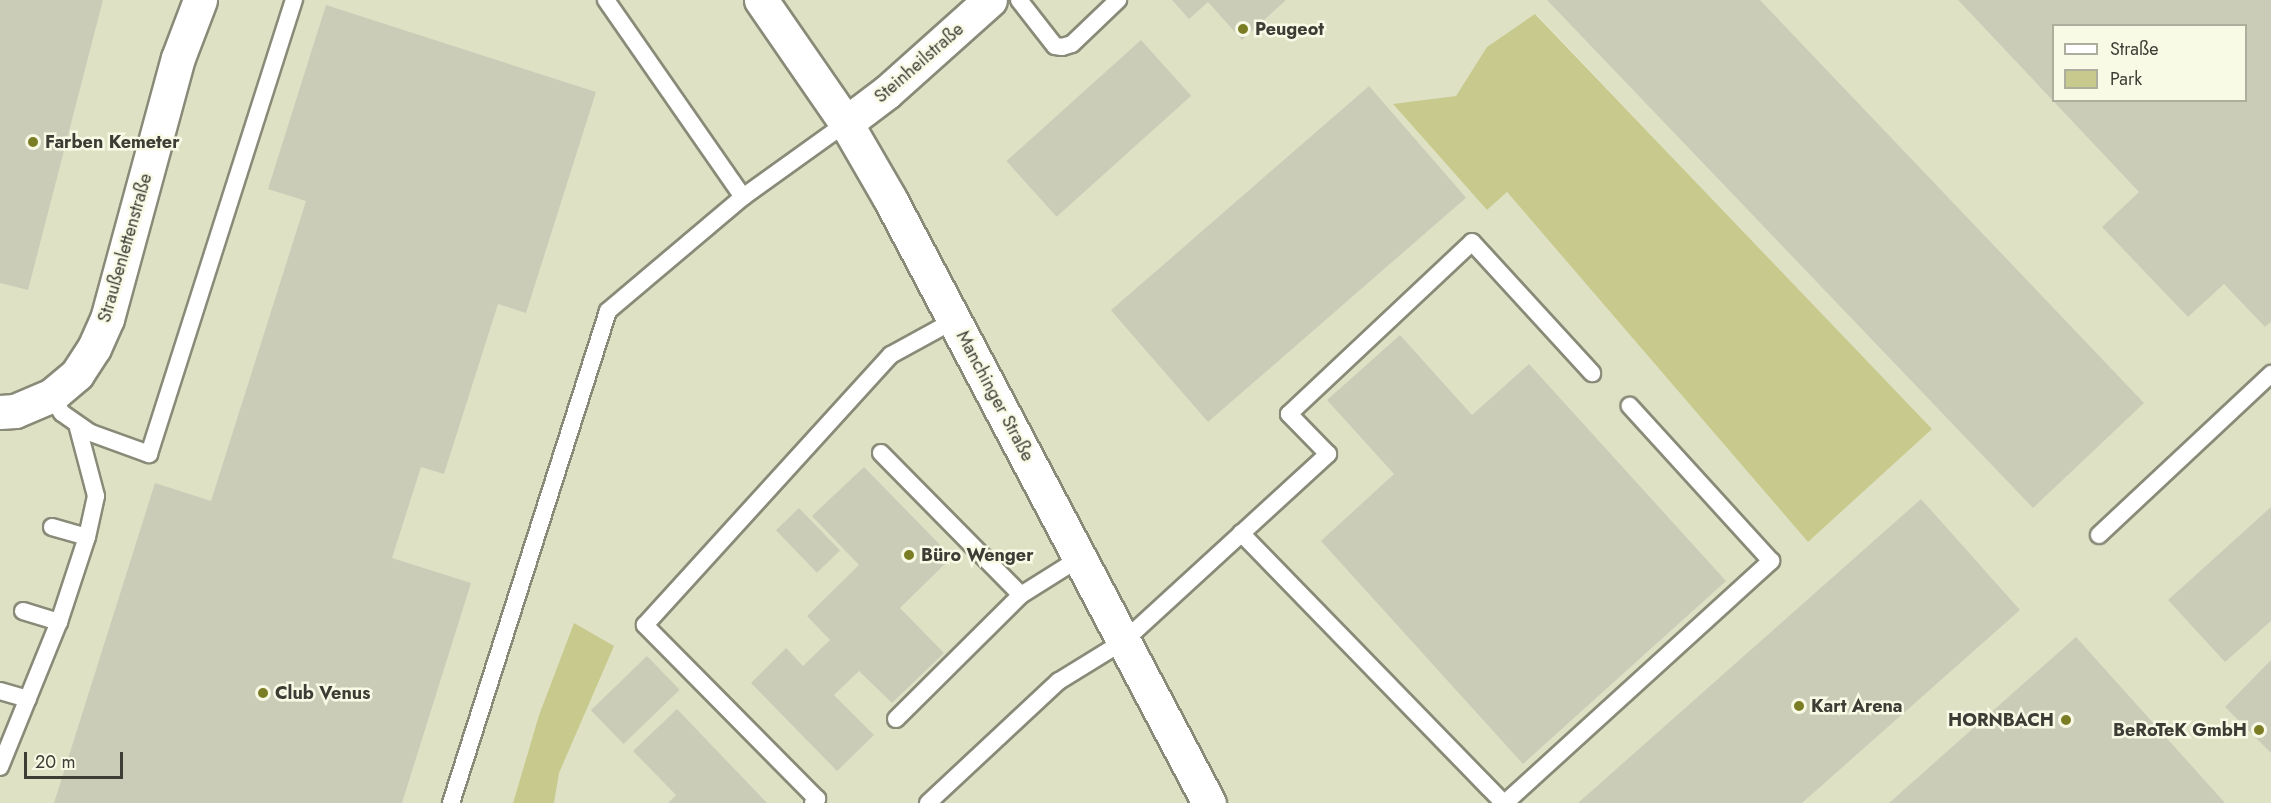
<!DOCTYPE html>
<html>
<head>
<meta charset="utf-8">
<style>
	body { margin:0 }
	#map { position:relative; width:2271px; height:803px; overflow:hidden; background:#ebedd8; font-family:Jost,sans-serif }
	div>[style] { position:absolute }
	.built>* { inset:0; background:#dfe1c5 }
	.green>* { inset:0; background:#c7ca8c }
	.building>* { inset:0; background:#cbccb8; transform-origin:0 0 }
	.roads { filter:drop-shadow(2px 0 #898b78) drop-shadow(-2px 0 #898b78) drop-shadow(0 2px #898b78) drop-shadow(0 -2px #898b78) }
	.service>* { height:16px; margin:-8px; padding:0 8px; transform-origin:8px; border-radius:8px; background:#fff }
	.minor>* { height:33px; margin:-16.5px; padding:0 16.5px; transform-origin:16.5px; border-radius:16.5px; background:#fff }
	.secondary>* { height:33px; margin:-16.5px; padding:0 16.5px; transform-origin:16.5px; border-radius:16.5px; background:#fff }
	.dots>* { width:16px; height:16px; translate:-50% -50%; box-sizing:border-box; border:3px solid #f9fae6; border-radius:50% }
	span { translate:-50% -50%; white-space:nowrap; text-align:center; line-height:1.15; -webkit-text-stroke:5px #f9fae6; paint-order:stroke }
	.poi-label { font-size:18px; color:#3d3d35; font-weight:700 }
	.left { translate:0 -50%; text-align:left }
	.right { translate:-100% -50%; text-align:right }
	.street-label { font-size:18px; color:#3d3d35 }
	.legend { position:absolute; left:2052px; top:24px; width:195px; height:78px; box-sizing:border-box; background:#f9fae6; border:2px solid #aeae9f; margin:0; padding:8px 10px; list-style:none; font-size:18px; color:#3d3d35 }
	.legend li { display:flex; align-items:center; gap:12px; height:30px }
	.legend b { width:30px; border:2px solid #aeae9f }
	.scale { position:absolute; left:24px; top:752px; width:99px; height:27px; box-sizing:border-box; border:3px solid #3d3d35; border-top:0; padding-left:8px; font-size:18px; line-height:21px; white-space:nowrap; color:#3d3d35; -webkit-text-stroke:4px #f9fae6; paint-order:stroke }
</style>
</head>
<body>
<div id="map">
	<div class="built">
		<div style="clip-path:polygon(evenodd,0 0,2271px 0,2271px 803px,554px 803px,574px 623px,539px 715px,513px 803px,0 803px,0 0,1536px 14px,1931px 429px,1808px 542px,1507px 192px,1487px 210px,1394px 105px,1456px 96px,1536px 14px,0 0,2054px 26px,2246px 26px,2246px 100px,2054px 100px,2054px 26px)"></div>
	</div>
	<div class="green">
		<div style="clip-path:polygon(1535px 14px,1932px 429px,1808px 542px,1507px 192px,1487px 210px,1393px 104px,1456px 96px,1487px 47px)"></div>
		<div style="clip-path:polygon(574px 623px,614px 646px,559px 773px,554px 803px,513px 803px,539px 715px)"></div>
	</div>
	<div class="building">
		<div style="clip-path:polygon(0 0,103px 0,28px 290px,0 283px)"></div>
		<div style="clip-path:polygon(1172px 0,1286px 0,1242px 40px,1208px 2px,1189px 19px)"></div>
		<div style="clip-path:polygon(1547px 0,1760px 0,2144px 403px,2033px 508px)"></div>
		<div style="clip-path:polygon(evenodd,1958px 0,2271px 0,2271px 322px,2265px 327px,2224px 284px,2188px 317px,2102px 227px,2139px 192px,1958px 0,2054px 26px,2246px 26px,2246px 100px,2054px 100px,2054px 26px)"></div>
		<div style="clip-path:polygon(326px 5px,596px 92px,526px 313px,498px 304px,444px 474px,421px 467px,392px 558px,471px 583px,402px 803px,54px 803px,155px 483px,211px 501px,306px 201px,268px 189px)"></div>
		<div style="left:1141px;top:40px;width:75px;height:181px;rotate:48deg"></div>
		<div style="left:1369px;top:86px;width:148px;height:342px;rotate:49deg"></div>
		<div style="clip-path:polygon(1400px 335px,1472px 415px,1529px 364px,1726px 581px,1523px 764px,1321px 541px,1394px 474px,1327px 400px)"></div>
		<div style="clip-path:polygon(864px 467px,952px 557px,900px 608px,944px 653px,892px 703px,859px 671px,834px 695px,874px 735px,837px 771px,751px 683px,786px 648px,803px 666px,830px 640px,807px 616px,859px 565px,812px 516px)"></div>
		<div style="clip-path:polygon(1921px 499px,2020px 610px,1802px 803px,1578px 803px)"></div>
		<div style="clip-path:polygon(2271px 507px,2271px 621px,2225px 662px,2168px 600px)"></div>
		<div style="left:799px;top:508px;width:59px;height:32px;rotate:46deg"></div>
		<div style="clip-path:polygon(2076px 637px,2225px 803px,1889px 803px)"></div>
		<div style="left:647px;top:656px;width:47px;height:78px;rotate:46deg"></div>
		<div style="clip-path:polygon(2271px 660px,2271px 753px,2225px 707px)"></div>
		<div style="clip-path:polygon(677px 709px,767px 803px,668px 803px,676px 795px,633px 751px)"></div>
	</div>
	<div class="roads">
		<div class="service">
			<div style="left:606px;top:0;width:240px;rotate:55.2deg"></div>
			<div style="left:1019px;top:0;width:58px;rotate:52deg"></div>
			<div style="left:1055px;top:46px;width:7px;rotate:8deg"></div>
			<div style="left:1062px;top:47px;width:10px;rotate:-17deg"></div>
			<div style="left:1072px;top:44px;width:64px;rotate:-43.7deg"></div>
			<div style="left:51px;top:396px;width:20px;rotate:57deg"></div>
			<div style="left:62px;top:413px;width:35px;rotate:35deg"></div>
			<div style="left:91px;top:433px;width:62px;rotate:19.9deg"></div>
			<div style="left:149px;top:454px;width:477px;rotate:-72.3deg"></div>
			<div style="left:881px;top:453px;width:199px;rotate:45.4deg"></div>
			<div style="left:1021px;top:595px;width:70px;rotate:-32.1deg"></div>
			<div style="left:52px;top:527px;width:36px;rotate:16deg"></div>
			<div style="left:1241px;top:533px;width:377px;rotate:45.8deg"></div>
			<div style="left:2099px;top:535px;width:236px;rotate:-43.1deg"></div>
			<div style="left:23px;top:611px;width:38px;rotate:17deg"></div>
			<div style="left:0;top:691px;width:29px;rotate:16deg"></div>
			<div style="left:896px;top:719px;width:176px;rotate:-44.8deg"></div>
			<div style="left:0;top:767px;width:157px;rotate:-67.9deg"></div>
			<div style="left:59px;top:622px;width:89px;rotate:-71.8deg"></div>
			<div style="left:87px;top:537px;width:42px;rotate:-77.6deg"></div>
			<div style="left:96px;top:496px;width:74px;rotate:-104.8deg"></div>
			<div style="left:451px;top:803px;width:516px;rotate:-72.3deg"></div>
			<div style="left:608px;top:311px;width:177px;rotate:-40.2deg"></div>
			<div style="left:743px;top:197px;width:127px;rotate:-35.7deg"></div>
			<div style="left:813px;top:803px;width:6px;rotate:-45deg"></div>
			<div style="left:817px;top:799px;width:245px;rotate:-134.7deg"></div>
			<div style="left:645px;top:625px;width:365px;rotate:-47.7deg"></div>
			<div style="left:891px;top:355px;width:73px;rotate:-28.7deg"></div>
			<div style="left:928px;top:803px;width:179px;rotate:-43deg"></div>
			<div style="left:1059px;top:681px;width:76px;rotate:-31.6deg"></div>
			<div style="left:1124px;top:641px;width:277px;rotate:-42.5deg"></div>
			<div style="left:1328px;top:454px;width:56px;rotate:-134.3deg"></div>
			<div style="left:1289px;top:414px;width:251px;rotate:-43.2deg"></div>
			<div style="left:1472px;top:242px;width:178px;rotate:47.5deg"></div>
			<div style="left:1505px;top:803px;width:360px;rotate:-42.3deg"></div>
			<div style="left:1771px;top:561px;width:210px;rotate:-132.3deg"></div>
		</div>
		<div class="minor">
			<div style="left:846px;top:123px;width:51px;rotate:-37.1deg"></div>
			<div style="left:887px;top:92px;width:138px;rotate:-41.8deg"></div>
			<div style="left:0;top:412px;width:15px;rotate:-4deg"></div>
			<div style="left:15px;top:411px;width:39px;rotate:-23deg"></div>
			<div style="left:51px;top:396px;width:34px;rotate:-40deg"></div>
			<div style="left:77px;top:374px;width:31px;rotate:-57deg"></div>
			<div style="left:94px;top:348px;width:32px;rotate:-66deg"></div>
			<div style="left:107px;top:319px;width:270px;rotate:-74.8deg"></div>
			<div style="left:178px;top:58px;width:62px;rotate:-69.2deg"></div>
		</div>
		<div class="secondary">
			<div style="left:761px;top:0;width:150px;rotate:55.4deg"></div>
			<div style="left:846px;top:123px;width:88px;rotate:59.9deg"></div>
			<div style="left:890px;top:199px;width:683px;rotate:62.16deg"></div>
		</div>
	</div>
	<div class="dots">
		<div style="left:1243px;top:29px;background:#7b7d25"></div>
		<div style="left:33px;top:142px;background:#7b7d25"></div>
		<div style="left:909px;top:555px;background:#7b7d25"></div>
		<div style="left:263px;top:693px;background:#7b7d25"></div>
		<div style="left:1799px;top:706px;background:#7b7d25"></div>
		<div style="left:2066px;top:720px;background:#7b7d25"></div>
		<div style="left:2259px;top:730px;background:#7b7d25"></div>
	</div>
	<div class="poi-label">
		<span class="left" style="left:1255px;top:29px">Peugeot</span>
		<span class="left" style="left:45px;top:142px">Farben Kemeter</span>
		<span class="left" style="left:921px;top:555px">Büro Wenger</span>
		<span class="left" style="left:275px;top:693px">Club Venus</span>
		<span class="left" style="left:1811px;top:706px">Kart Arena</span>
		<span class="right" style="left:2054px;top:720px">HORNBACH</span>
		<span class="right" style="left:2247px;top:730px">BeRoTeK GmbH</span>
	</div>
	<div class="street-label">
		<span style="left:919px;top:63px;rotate:-41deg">Steinheilstraße</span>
		<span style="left:125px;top:248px;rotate:-74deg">Straußenlettenstraße</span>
		<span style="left:995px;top:396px;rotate:62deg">Manchinger Straße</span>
	</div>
	<ul class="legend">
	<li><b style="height:8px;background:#fff"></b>Straße</li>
	<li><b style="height:16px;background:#c7ca8c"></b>Park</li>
	</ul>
	<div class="scale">20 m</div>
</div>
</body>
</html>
